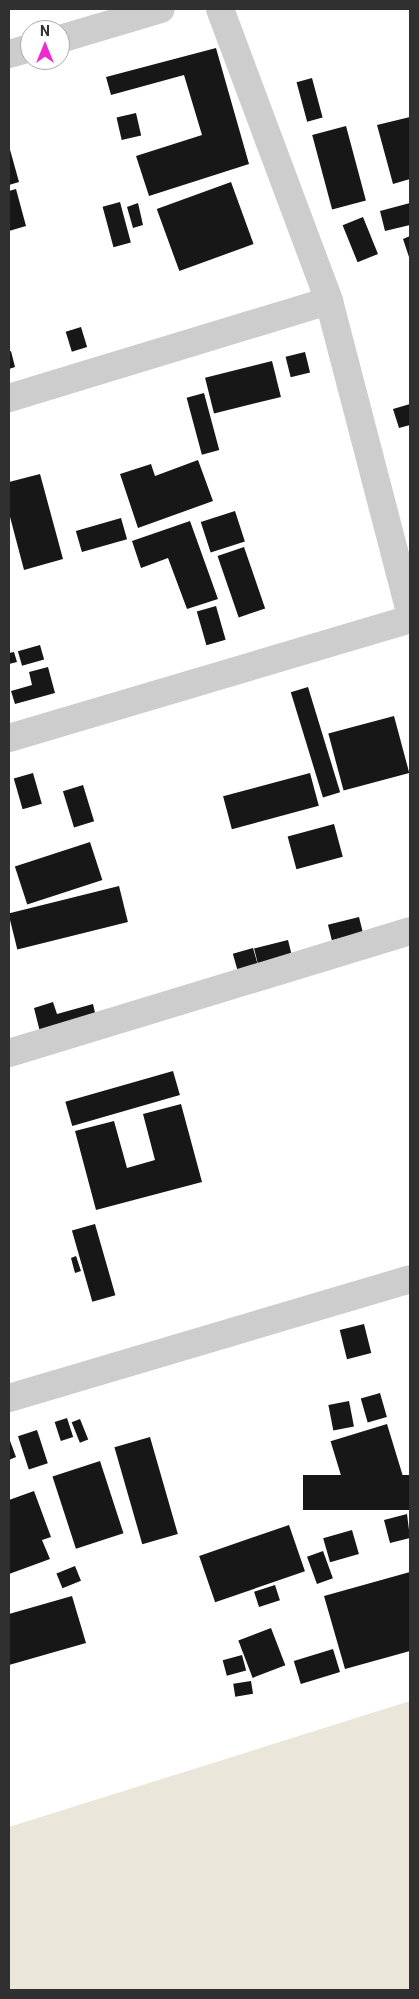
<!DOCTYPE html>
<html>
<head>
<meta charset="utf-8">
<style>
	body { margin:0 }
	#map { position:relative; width:419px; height:1999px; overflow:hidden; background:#fff; font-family:Roboto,sans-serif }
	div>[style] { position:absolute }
	.green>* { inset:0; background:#ebe6da }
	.building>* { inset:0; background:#171717; transform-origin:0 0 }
	.street>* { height:28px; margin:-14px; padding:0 14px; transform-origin:14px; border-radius:14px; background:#cdcdcd }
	span { translate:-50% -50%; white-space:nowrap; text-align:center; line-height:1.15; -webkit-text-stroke:5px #fff; paint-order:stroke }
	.frame { position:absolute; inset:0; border:10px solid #303030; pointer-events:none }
	.north { position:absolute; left:20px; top:20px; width:50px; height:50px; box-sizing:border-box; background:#fff; border:1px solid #acacac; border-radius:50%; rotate:0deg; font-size:14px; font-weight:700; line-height:20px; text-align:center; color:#303030 }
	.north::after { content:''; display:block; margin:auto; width:18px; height:22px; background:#ef2ad0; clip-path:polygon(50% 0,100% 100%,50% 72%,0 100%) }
</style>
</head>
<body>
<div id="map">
	<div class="green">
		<div style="clip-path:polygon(410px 1701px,410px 1990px,9px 1990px,9px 1827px)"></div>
	</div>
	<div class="building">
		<div style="clip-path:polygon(216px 48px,249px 164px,149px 196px,136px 156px,202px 135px,184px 75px,111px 95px,106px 77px)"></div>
		<div style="left:312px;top:78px;width:41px;height:16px;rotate:75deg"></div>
		<div style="left:136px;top:113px;width:23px;height:20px;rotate:77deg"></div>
		<div style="clip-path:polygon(410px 117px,410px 179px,393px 184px,377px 125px)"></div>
		<div style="left:346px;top:126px;width:77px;height:35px;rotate:75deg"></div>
		<div style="clip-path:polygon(9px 146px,19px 182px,9px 185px)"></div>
		<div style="left:231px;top:182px;width:66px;height:79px;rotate:70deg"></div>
		<div style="clip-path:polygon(16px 189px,26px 226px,9px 231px,9px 191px)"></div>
		<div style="left:120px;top:202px;width:42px;height:18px;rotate:75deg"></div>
		<div style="clip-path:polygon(138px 203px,143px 225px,133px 228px,127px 207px)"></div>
		<div style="clip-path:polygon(410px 203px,410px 225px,385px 231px,380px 211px)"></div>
		<div style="left:363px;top:217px;width:40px;height:22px;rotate:68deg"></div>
		<div style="clip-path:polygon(410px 236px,410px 260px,403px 239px)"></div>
		<div style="left:81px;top:327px;width:21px;height:16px;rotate:73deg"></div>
		<div style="clip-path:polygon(11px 351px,15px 367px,9px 369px,9px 352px)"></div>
		<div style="left:305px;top:352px;width:21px;height:20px;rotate:76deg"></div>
		<div style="left:272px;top:361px;width:37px;height:69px;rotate:76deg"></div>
		<div style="left:204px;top:393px;width:59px;height:18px;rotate:75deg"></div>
		<div style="clip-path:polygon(410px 404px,410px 425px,399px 428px,393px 409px)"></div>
		<div style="clip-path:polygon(198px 460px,213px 501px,138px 528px,120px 474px,151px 464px,155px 476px)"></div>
		<div style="clip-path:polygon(40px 474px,63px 559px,24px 570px,9px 513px,9px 482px)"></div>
		<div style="left:235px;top:511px;width:32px;height:36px;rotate:72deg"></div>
		<div style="left:121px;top:518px;width:22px;height:47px;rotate:74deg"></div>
		<div style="clip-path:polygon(190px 521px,218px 599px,187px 609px,168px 558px,141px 568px,132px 541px)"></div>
		<div style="left:244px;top:547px;width:65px;height:28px;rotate:71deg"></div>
		<div style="left:216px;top:606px;width:35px;height:20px;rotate:74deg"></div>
		<div style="left:40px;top:645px;width:15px;height:23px;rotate:74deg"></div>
		<div style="clip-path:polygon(14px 652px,17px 662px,9px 664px,9px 653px)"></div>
		<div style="clip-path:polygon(48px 667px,55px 693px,15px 704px,11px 691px,32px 685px,29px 672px)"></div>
		<div style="left:308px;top:687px;width:110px;height:18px;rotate:73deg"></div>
		<div style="left:394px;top:716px;width:59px;height:68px;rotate:75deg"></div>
		<div style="left:33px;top:773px;width:32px;height:20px;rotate:74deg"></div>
		<div style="left:310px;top:773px;width:34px;height:90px;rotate:75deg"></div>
		<div style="left:83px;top:785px;width:38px;height:21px;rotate:73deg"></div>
		<div style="left:334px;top:824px;width:34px;height:48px;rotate:75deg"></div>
		<div style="left:90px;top:842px;width:40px;height:79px;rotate:72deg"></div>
		<div style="left:119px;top:886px;width:37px;height:114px;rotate:76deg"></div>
		<div style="left:359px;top:917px;width:16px;height:32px;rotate:76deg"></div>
		<div style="left:288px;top:940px;width:21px;height:35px;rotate:76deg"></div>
		<div style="left:253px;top:948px;width:22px;height:21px;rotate:74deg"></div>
		<div style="clip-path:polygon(53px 1002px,57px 1014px,93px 1004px,96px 1017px,40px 1032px,34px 1008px)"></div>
		<div style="left:173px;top:1071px;width:25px;height:112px;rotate:74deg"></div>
		<div style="clip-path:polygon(181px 1104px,202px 1182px,96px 1210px,75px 1131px,114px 1121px,127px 1168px,155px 1160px,143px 1114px)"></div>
		<div style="left:95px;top:1224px;width:74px;height:24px;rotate:74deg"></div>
		<div style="clip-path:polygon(76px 1256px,81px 1271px,75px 1273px,71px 1258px)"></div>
		<div style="left:364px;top:1324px;width:30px;height:25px;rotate:76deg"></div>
		<div style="left:380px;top:1393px;width:25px;height:20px;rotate:74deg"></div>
		<div style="left:349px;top:1401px;width:26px;height:21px;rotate:79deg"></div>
		<div style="left:67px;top:1418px;width:20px;height:13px;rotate:72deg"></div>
		<div style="left:80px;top:1419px;width:22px;height:9px;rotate:68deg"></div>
		<div style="left:387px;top:1424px;width:54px;height:59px;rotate:73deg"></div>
		<div style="left:37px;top:1430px;width:35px;height:20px;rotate:72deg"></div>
		<div style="left:150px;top:1437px;width:101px;height:37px;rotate:74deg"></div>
		<div style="clip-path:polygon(9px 1438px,16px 1457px,9px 1460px)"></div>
		<div style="left:100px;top:1461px;width:76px;height:50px;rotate:72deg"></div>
		<div style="left:410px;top:1475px;width:35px;height:107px;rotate:90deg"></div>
		<div style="clip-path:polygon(34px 1491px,51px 1537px,42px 1540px,50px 1559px,9px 1574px,9px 1500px)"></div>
		<div style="clip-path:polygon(407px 1514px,410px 1538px,390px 1543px,384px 1520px)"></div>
		<div style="left:289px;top:1525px;width:49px;height:95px;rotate:71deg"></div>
		<div style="left:352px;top:1530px;width:25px;height:30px;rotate:74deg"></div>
		<div style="left:323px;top:1551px;width:29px;height:17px;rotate:70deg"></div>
		<div style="left:75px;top:1566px;width:16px;height:20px;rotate:68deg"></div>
		<div style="clip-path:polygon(410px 1572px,410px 1651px,345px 1669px,324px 1596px)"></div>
		<div style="left:275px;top:1585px;width:16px;height:22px;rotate:72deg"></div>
		<div style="clip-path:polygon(72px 1596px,86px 1643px,9px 1665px,9px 1614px)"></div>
		<div style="left:271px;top:1628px;width:40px;height:35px;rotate:69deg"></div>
		<div style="left:333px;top:1649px;width:24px;height:41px;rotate:73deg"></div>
		<div style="left:242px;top:1655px;width:16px;height:20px;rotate:75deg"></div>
		<div style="left:251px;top:1681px;width:13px;height:18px;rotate:81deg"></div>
	</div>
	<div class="street">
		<div style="left:220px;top:9px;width:312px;rotate:69.5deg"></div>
		<div style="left:329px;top:301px;width:322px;rotate:75.4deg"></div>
		<div style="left:60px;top:39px;width:105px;rotate:-16.5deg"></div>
		<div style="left:9px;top:54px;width:22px;rotate:-16deg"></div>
		<div style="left:9px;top:398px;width:334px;rotate:-16.9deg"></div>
		<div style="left:9px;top:738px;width:418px;rotate:-16.5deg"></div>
		<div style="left:9px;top:1053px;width:419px;rotate:-16.9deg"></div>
		<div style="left:9px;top:1398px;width:418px;rotate:-16.5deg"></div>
	</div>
	<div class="frame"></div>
	<div class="north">N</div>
</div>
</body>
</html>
